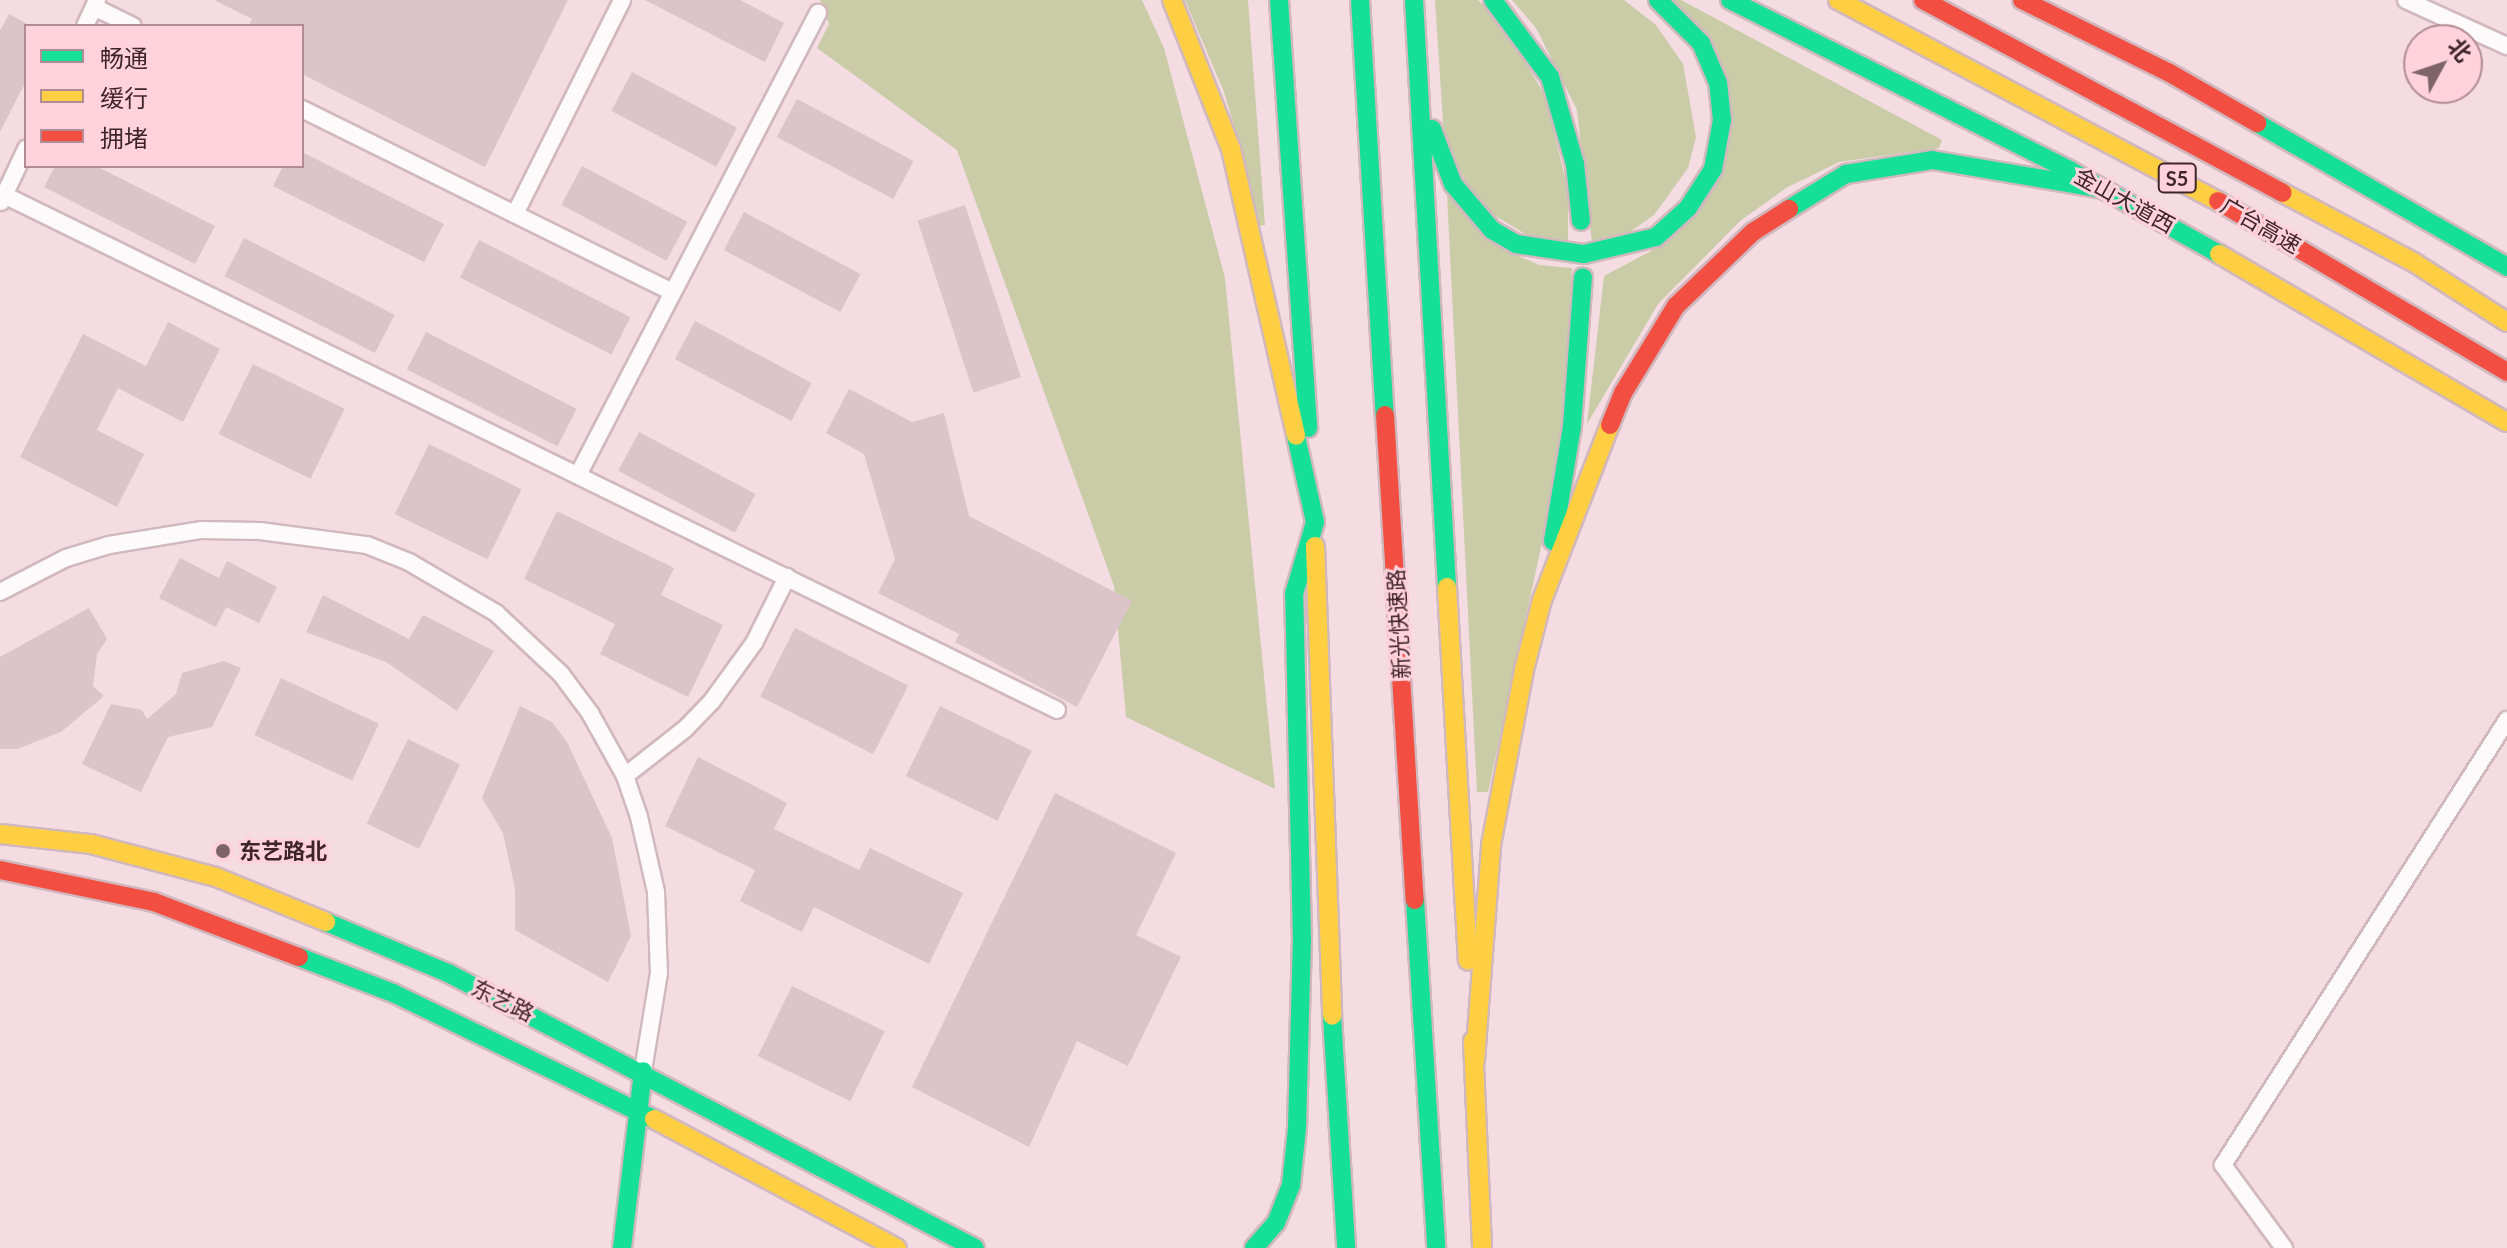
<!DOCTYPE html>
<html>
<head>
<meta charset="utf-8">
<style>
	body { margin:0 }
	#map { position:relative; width:2507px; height:1248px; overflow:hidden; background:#f4dce2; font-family:Lato,"Noto Sans SC",sans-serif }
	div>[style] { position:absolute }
	.green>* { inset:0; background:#c9cca6 }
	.building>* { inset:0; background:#dcc4ca; transform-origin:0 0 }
	.roads { filter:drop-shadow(2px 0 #d0b8be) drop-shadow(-2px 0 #d0b8be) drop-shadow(0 2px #d0b8be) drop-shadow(0 -2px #d0b8be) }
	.street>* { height:16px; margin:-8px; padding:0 8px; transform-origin:8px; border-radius:8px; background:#fdfafb }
	.fast>* { height:18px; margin:-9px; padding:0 9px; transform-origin:9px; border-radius:9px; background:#16e098 }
	.slow>* { height:18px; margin:-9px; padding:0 9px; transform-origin:9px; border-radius:9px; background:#ffcf43 }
	.jam>* { height:18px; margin:-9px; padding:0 9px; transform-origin:9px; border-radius:9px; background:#f24e42 }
	.dots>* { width:22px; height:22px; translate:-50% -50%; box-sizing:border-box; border:4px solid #ffd2dc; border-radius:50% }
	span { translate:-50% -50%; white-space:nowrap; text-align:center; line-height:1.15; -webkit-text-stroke:6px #ffd2dc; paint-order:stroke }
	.shield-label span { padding:2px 6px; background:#ffd2dc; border:2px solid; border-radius:6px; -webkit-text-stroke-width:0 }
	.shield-label { font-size:20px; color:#3f242a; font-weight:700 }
	.street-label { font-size:22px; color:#3f242a }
	.poi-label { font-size:22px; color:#3f242a; font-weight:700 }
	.left { translate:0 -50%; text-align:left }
	.legend { position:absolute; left:24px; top:24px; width:280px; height:144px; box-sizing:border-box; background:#ffd2dc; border:2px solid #b28c95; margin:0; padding:10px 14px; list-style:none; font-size:24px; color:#3f242a }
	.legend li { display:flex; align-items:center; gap:16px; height:40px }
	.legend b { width:40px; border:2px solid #b28c95 }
	.north { position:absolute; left:2403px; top:24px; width:80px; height:80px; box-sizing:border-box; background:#ffd2dc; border:2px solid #b28c95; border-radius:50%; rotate:50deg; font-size:22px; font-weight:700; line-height:32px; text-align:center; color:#3f242a }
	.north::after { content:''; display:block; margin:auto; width:28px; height:36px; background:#7e646a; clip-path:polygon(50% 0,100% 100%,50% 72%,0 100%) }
</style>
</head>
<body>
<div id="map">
	<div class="green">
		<div style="clip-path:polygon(820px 0,1142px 0,1164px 48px,1225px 278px,1275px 789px,1126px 717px,1114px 586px,957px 150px,817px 48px,829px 24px)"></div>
		<div style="clip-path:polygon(1185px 0,1248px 0,1265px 225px,1254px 226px,1244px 159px,1224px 92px)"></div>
		<div style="clip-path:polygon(1435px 0,1478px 0,1506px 28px,1545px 96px,1568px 189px,1568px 245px,1527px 235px,1494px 215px,1467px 185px,1444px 138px)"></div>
		<div style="clip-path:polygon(1512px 0,1624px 0,1656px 25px,1683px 64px,1696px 137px,1688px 168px,1654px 215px,1624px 236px,1592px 243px,1577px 110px,1536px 28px)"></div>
		<div style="clip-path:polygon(1671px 0,1681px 0,1942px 140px,1939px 148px,1839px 162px,1786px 188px,1740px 221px,1658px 304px,1587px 424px,1604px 276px,1651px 251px,1699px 204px,1715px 99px)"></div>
		<div style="clip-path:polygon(1447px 195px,1503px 249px,1539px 265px,1572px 268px,1566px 400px,1543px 538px,1488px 792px,1477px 792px)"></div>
	</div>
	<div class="building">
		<div style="clip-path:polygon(214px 0,568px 0,485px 167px,302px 74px,302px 26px,249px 26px,252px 19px)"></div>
		<div style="clip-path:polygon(645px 0,740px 0,784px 23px,765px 62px)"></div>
		<div style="clip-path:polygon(9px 14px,26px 23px,26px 81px,0 132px,0 31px)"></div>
		<div style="left:632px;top:72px;width:119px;height:44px;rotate:28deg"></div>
		<div style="left:797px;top:99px;width:132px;height:43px;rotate:28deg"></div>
		<div style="clip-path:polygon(302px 152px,444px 224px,424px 262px,273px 186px,283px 166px,302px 166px)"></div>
		<div style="clip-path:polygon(55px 166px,96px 166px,215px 226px,195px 264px,44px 187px)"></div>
		<div style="left:582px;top:166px;width:119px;height:44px;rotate:28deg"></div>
		<div style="left:965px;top:205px;width:181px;height:50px;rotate:72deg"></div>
		<div style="left:744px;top:212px;width:132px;height:43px;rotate:28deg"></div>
		<div style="left:244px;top:238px;width:169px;height:43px;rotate:27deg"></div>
		<div style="left:479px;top:240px;width:170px;height:42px;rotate:27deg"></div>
		<div style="left:695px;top:321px;width:132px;height:43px;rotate:28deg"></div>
		<div style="clip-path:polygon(168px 322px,220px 349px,183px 422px,118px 388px,97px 430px,144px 454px,117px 507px,20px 457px,83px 334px,146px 366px)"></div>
		<div style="left:426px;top:332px;width:169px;height:42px;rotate:27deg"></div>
		<div style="left:253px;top:364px;width:102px;height:78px;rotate:26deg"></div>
		<div style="clip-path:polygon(849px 389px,912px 422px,944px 413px,969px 516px,1132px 601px,1077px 707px,955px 642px,959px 634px,878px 593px,895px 559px,864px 454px,826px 433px)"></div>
		<div style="left:639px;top:432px;width:132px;height:44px;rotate:28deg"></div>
		<div style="left:429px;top:444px;width:103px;height:78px;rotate:26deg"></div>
		<div style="clip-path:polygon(557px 511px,674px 568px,661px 595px,723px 625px,688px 697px,600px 654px,615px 624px,524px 579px)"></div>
		<div style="clip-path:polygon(180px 558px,219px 578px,227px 561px,277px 587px,259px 623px,226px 607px,216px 627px,159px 598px)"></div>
		<div style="clip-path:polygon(323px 595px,409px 639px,423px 615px,494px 651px,457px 711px,386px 662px,306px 632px)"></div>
		<div style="clip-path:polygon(89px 608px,107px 639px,97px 654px,93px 686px,104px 696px,61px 732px,17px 749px,0 749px,0 657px)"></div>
		<div style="left:795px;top:628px;width:127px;height:77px;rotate:27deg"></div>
		<div style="clip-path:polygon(224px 661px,241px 668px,212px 727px,168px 737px,141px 792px,82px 764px,111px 704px,142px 710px,147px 719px,176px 694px,182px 673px)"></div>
		<div style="left:281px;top:678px;width:108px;height:63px;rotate:25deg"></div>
		<div style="clip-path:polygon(520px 706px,552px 722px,567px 742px,612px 838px,631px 936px,608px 982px,515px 930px,515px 889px,503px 833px,482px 798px)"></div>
		<div style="left:940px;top:706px;width:102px;height:78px;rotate:26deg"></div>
		<div style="left:408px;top:739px;width:58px;height:94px;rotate:26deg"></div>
		<div style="clip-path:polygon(698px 757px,787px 803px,774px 829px,859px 870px,870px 848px,963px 893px,929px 964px,814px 907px,802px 932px,740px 901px,755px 870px,665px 826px)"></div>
		<div style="clip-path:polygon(1055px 793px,1176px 853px,1136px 935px,1181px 957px,1128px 1066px,1077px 1041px,1029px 1147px,912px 1087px)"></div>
		<div style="left:792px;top:986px;width:103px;height:78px;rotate:26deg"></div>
	</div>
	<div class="roads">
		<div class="street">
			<div style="left:2406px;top:0;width:111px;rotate:24.5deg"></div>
			<div style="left:94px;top:7px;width:43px;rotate:26deg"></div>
			<div style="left:85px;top:26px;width:29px;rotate:-65deg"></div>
			<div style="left:302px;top:109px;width:409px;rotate:26.3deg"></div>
			<div style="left:4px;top:195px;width:1172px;rotate:26.06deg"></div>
			<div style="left:1px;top:202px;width:59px;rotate:-64.7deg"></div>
			<div style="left:515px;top:214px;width:239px;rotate:-63.4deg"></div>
			<div style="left:578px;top:475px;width:521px;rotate:-62.55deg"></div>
			<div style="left:0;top:592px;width:74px;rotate:-27.3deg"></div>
			<div style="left:66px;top:558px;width:45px;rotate:-16.8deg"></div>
			<div style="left:109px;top:545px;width:94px;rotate:-9.2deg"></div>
			<div style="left:202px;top:530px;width:58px;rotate:1deg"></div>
			<div style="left:260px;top:531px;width:108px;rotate:7.5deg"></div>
			<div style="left:367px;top:545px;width:45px;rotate:22deg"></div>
			<div style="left:409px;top:562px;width:101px;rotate:30.4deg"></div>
			<div style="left:496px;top:613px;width:89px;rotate:43.2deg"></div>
			<div style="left:561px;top:674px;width:49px;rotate:53.4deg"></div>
			<div style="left:590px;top:713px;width:72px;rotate:60.9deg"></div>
			<div style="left:625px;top:776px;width:43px;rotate:71.1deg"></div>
			<div style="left:639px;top:817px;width:77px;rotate:77.2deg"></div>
			<div style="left:656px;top:892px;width:81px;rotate:87.9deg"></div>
			<div style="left:659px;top:973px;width:99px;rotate:99.3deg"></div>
			<div style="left:625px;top:776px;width:76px;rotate:-38.1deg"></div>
			<div style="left:685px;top:729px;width:39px;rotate:-46deg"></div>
			<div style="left:712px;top:701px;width:72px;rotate:-54.1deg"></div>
			<div style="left:754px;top:643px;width:74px;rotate:-63.4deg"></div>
			<div style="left:2284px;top:1248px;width:103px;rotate:-126.3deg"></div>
			<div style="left:2223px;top:1165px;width:528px;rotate:-57.45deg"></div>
		</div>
		<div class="fast">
			<div style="left:1279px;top:0;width:429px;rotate:86.1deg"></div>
			<div style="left:1360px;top:0;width:416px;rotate:86.6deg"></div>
			<div style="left:1414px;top:0;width:588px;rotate:86.78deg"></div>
			<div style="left:1493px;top:0;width:96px;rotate:53.5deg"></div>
			<div style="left:1550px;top:77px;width:91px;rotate:74deg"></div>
			<div style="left:1575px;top:164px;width:57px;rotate:84deg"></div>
			<div style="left:1730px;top:0;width:381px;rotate:26.6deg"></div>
			<div style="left:2071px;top:171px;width:170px;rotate:29.3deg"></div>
			<div style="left:2257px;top:123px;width:289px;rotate:29.9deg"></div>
			<div style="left:1432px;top:129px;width:59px;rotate:69.1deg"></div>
			<div style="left:1453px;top:184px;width:60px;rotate:49.7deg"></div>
			<div style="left:1492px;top:230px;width:28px;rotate:30deg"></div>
			<div style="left:1516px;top:244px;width:69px;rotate:8.4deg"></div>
			<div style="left:1584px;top:254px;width:74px;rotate:-13.3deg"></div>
			<div style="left:1656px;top:237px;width:43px;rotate:-42.2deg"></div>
			<div style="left:1688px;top:208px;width:46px;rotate:-57.3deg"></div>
			<div style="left:1713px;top:169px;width:50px;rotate:-79.6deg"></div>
			<div style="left:1722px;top:120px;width:37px;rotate:-96deg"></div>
			<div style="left:1718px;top:83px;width:43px;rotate:-113deg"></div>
			<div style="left:1701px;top:43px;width:61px;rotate:-135deg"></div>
			<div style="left:1789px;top:209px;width:67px;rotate:-31.6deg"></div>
			<div style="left:1846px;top:174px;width:87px;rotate:-9.2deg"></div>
			<div style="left:1932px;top:160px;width:174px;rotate:9.6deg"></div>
			<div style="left:1553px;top:541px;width:117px;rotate:-80.6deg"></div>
			<div style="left:1572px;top:426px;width:149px;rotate:-85.8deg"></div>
			<div style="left:1415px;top:900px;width:349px;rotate:86.5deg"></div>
			<div style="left:326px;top:922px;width:132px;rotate:22.7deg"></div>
			<div style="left:448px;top:973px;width:594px;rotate:27.56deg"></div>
			<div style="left:299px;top:957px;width:101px;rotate:21deg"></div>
			<div style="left:393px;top:993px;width:290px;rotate:25.8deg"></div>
			<div style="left:1332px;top:1016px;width:232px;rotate:86.5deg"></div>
			<div style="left:622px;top:1248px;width:178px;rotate:-83.2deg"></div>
			<div style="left:1254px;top:1248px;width:33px;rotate:-49deg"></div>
			<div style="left:1276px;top:1223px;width:41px;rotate:-68.5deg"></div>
			<div style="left:1291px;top:1185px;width:57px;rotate:-84deg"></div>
			<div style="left:1297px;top:1128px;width:188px;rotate:-88.5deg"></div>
			<div style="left:1302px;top:940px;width:346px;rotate:-91.3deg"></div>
			<div style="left:1294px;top:594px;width:75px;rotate:-73.7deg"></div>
			<div style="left:1315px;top:522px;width:88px;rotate:-102.5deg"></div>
		</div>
		<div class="slow">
			<div style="left:1172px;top:0;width:160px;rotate:68.4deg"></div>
			<div style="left:1231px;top:149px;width:294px;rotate:77.2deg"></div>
			<div style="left:1838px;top:0;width:430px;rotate:27.9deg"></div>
			<div style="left:2283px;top:193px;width:149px;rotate:27.9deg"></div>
			<div style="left:2415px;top:263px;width:109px;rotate:32.7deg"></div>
			<div style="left:2219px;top:254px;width:333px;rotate:30.3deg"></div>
			<div style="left:1315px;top:546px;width:470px;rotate:87.9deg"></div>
			<div style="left:1447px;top:587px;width:374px;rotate:86.8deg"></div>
			<div style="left:0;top:834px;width:92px;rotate:6.3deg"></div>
			<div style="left:91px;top:844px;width:129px;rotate:14.8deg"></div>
			<div style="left:216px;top:877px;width:119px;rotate:22.2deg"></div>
			<div style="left:1473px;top:1041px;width:207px;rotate:87.5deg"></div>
			<div style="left:1475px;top:1060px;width:216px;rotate:-85.7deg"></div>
			<div style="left:1491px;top:845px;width:178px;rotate:-79.3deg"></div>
			<div style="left:1524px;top:670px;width:72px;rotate:-75.6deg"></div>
			<div style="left:1542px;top:600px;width:188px;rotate:-68.8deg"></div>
			<div style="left:654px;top:1119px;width:275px;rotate:28deg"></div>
		</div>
		<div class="jam">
			<div style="left:1923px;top:0;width:408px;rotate:28.2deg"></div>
			<div style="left:2022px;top:0;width:163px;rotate:26.3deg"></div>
			<div style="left:2168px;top:72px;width:103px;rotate:29.8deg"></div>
			<div style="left:2218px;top:201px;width:336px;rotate:30.6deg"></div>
			<div style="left:1385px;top:415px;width:486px;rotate:86.5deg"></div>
			<div style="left:1610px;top:425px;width:35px;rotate:-68deg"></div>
			<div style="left:1623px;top:393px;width:102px;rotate:-58.7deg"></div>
			<div style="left:1676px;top:306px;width:107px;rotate:-43.9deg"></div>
			<div style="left:1753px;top:232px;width:43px;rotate:-32.6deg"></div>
			<div style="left:0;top:870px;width:157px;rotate:11.7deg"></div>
			<div style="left:154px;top:902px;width:155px;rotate:20.8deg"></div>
		</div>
	</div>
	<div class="dots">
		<div style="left:223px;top:851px;background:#7e646a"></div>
	</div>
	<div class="shield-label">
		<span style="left:2177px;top:178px">S5</span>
	</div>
	<div class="street-label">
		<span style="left:2125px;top:200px;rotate:29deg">金山大道西</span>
		<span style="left:2261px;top:225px;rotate:30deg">广台高速</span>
		<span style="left:1398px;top:624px;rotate:-93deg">新光快速路</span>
		<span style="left:503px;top:1000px;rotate:26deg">东艺路</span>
	</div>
	<div class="poi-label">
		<span class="left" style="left:239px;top:851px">东艺路北</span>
	</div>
	<ul class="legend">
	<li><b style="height:10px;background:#16e098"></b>畅通</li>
	<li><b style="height:10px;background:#ffcf43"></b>缓行</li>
	<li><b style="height:10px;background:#f24e42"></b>拥堵</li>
	</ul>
	<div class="north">北</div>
</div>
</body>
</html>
